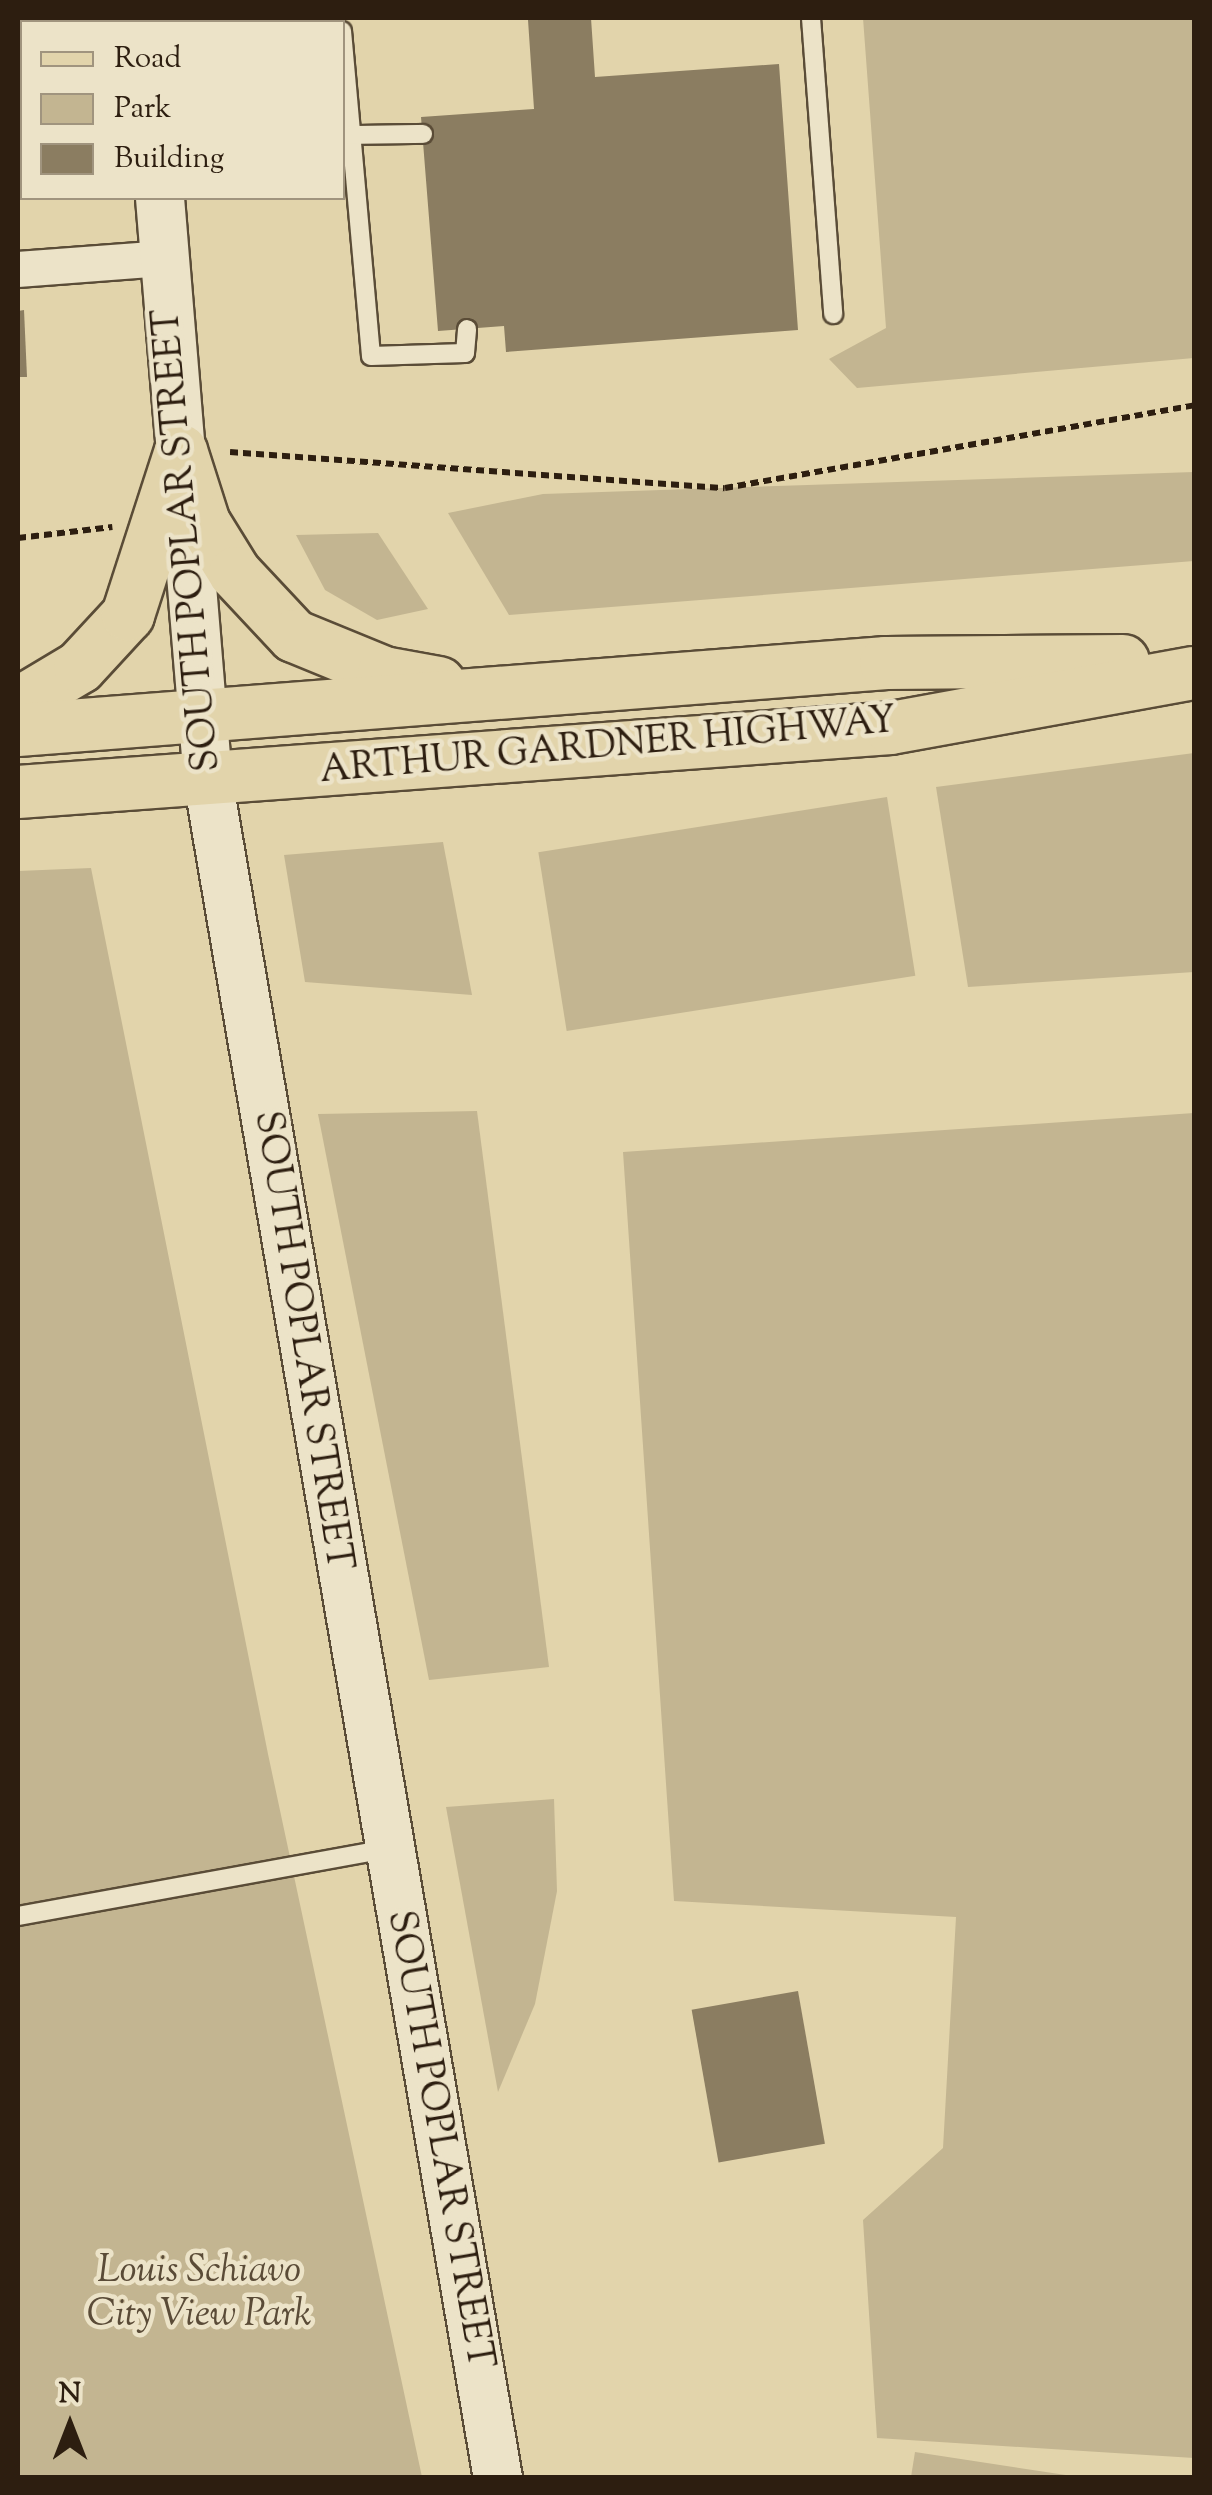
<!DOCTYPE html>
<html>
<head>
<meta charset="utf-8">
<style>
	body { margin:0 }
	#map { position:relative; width:1212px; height:2495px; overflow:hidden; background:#e2d4ab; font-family:"Sorts Mill Goudy",serif }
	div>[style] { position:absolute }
	.green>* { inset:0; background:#c3b591; transform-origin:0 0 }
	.building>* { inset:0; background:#8b7d61; transform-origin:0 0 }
	.path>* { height:6px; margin-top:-3px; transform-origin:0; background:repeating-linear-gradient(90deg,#2d1e10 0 8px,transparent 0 13px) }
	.roads { filter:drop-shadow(2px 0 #5a4c37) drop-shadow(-2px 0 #5a4c37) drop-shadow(0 2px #5a4c37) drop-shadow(0 -2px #5a4c37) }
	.lane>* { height:18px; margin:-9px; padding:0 9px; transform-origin:9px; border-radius:9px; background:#ece3c8 }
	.street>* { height:35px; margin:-17.5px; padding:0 17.5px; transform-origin:17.5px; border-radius:17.5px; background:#ece3c8 }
	.secondary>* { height:48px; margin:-24px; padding:0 24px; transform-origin:24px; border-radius:24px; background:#ece3c8 }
	.primary>* { height:52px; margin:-26px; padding:0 26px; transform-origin:26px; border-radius:26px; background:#e2d4ab }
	span { translate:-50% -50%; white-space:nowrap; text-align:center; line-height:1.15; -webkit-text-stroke:9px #ece3c8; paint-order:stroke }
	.street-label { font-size:38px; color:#2d1e10 }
	.park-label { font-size:38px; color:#5a4b37; font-style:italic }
	.frame { position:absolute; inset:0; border:20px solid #2d1e10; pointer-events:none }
	.legend { position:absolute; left:20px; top:20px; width:325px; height:180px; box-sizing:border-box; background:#ece3c8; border:2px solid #a0947e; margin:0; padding:12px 18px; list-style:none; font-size:30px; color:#2d1e10 }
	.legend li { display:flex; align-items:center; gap:20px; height:50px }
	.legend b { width:50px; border:2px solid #a0947e }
	.north { position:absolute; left:20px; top:2375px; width:100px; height:100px; -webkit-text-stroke:8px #ece3c8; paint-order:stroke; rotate:0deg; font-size:28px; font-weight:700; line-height:40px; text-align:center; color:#2d1e10 }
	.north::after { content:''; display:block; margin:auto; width:35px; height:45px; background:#2d1e10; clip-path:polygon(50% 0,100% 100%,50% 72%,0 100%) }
</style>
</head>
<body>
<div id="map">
	<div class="green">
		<div style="clip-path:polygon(863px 18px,1194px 18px,1194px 358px,857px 388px,829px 359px,886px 328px)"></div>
		<div style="clip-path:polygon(1194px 472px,1194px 561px,509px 615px,448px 513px,543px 494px)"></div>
		<div style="clip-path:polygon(378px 533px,428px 609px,377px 620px,325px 590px,296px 535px)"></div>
		<div style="clip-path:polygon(1194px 753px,1194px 972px,968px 987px,936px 787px)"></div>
		<div style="left:887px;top:797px;width:181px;height:353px;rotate:81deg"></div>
		<div style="clip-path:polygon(443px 842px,472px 995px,305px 982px,284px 855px)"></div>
		<div style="clip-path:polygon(91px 868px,268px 1754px,422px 2477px,18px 2477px,18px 871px)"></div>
		<div style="clip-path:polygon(477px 1111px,549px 1667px,429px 1680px,318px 1114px)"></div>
		<div style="clip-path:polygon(1194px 1113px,1194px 2458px,877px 2438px,863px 2220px,943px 2148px,956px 1917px,674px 1901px,623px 1152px)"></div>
		<div style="clip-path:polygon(554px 1799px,557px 1891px,535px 2004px,498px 2092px,446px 1807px)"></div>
		<div style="clip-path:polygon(915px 2452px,1079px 2477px,911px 2477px)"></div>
	</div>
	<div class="building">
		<div style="clip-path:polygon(591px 18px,595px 77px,779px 64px,798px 330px,506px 352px,504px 326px,438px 331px,421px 117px,534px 109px,528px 20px)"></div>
		<div style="clip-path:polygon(24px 310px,27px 377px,18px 377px,18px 311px)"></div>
		<div style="left:798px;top:1991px;width:155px;height:108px;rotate:80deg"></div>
	</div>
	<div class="path">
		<div style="left:230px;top:452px;width:496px;rotate:4.2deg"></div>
		<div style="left:725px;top:488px;width:476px;rotate:-10deg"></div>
		<div style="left:18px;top:538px;width:95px;rotate:-6.7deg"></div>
	</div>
	<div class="roads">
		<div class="lane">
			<div style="left:811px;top:18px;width:297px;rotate:85.7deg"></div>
			<div style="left:342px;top:31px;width:326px;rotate:84.9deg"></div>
			<div style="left:371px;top:356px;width:94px;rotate:-1.8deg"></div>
			<div style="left:465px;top:353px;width:24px;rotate:-85deg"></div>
			<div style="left:351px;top:135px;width:72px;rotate:-0.8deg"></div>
			<div style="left:18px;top:1916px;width:374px;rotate:-10.3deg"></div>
		</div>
		<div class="street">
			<div style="left:18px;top:269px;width:147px;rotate:-4.3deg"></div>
		</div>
		<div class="secondary">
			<div style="left:145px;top:18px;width:4px;rotate:76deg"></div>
			<div style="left:160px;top:198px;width:584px;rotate:85.29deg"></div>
			<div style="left:208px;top:780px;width:1723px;rotate:80.31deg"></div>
		</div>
		<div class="primary">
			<div style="left:181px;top:451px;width:76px;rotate:72.3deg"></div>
			<div style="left:204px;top:523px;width:59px;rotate:58.2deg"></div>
			<div style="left:235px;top:573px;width:86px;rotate:46.9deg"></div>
			<div style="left:294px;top:636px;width:97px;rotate:22.3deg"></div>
			<div style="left:384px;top:673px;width:56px;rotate:10.3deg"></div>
			<div style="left:18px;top:704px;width:72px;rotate:-30.8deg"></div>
			<div style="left:80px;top:667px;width:71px;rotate:-47.3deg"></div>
			<div style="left:128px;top:615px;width:172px;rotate:-72.1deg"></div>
			<div style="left:18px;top:730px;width:871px;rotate:-4.41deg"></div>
			<div style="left:886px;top:663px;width:237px;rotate:-0.5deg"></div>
			<div style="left:18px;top:792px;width:875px;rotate:-4.19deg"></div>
			<div style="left:891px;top:728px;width:308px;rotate:-10.3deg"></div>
		</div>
	</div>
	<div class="street-label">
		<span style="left:189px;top:540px;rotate:-95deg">SOUTH POPLAR STREET</span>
		<span style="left:608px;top:748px;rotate:-5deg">ARTHUR GARDNER HIGHWAY</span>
		<span style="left:301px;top:1341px;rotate:81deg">SOUTH POPLAR STREET</span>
		<span style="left:438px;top:2140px;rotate:80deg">SOUTH POPLAR STREET</span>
	</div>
	<div class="park-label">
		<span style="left:199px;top:2295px">Louis Schiavo<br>City View Park</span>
	</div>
	<div class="frame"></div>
	<ul class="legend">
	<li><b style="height:12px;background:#e2d4ab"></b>Road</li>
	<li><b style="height:28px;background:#c3b591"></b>Park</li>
	<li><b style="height:28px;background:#8b7d61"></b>Building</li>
	</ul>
	<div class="north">N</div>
</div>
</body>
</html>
